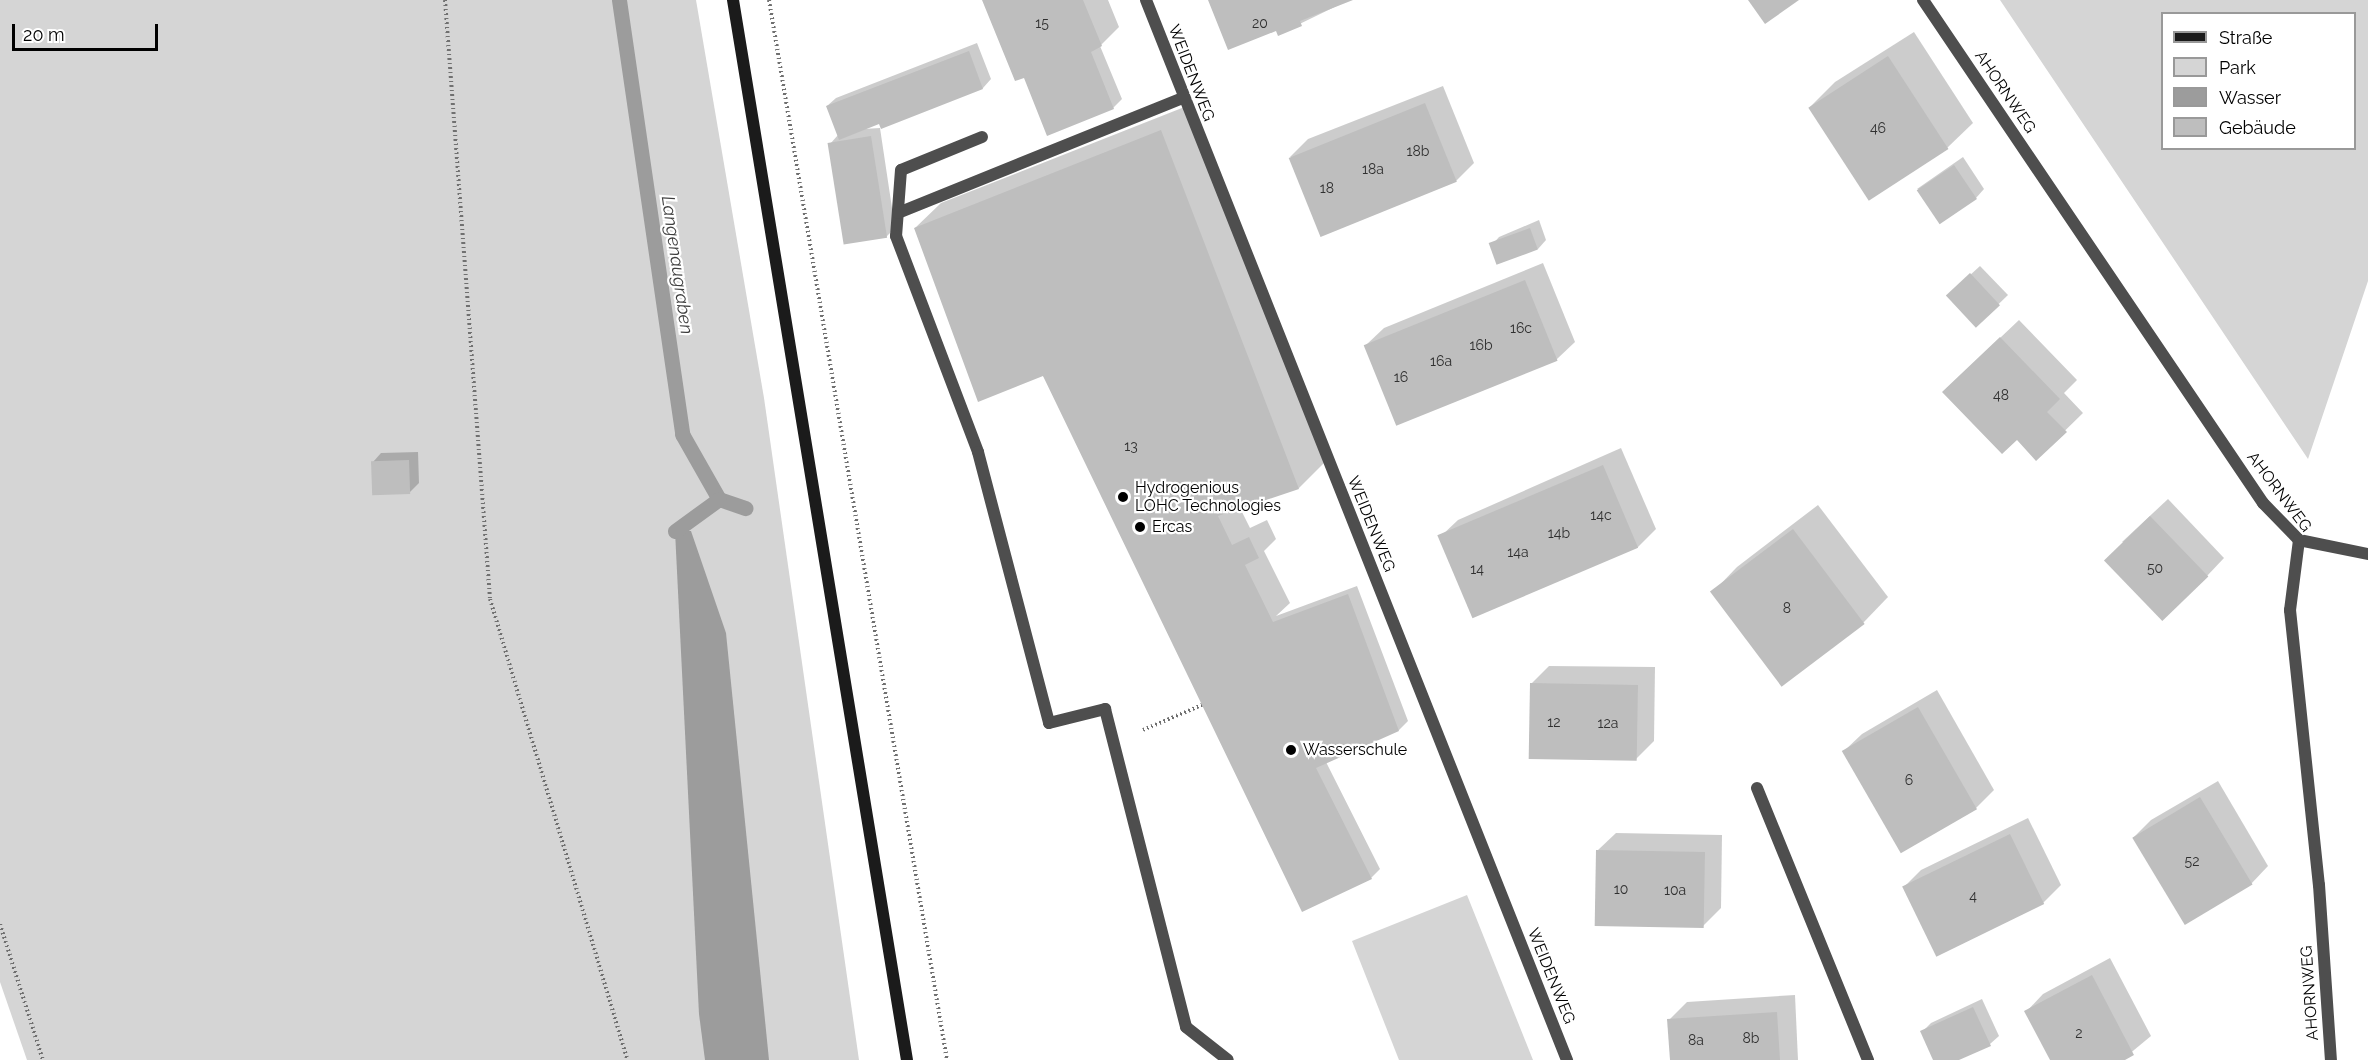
<!DOCTYPE html>
<html>
<head>
<meta charset="utf-8">
<style>
	body { margin:0 }
	#map { position:relative; width:2368px; height:1060px; overflow:hidden; background:#fff; font-family:Raleway,sans-serif }
	div>[style] { position:absolute }
	.green>* { inset:0; background:#d5d5d5 }
	.water>* { inset:0; background:#9c9c9c }
	.shadow>* { inset:0; background:#0003 }
	.stream>* { height:15px; margin:-7.5px; padding:0 7.5px; transform-origin:7.5px; border-radius:7.5px; background:#9c9c9c }
	.building>* { inset:0; background:#bebebe; transform-origin:0 0 }
	.path>* { height:4px; margin-top:-2px; transform-origin:0; background:repeating-linear-gradient(90deg,#707070 0 1.5px,transparent 0 4.5px) }
	.lane>* { height:12px; margin:-6px; padding:0 6px; transform-origin:6px; border-radius:6px; background:#4e4e4e }
	.street>* { height:12px; margin:-6px; padding:0 6px; transform-origin:6px; border-radius:6px; background:#4e4e4e }
	.secondary>* { height:12px; margin:-6px; padding:0 6px; transform-origin:6px; border-radius:6px; background:#1b1b1b }
	.dots>* { width:16px; height:16px; translate:-50% -50%; box-sizing:border-box; border:3px solid #fff; border-radius:50% }
	span { translate:-50% -50%; white-space:nowrap; text-align:center; line-height:1.15; -webkit-text-stroke:4.5px #fff; paint-order:stroke }
	.number-label { font-size:14px; color:#303030 }
	.number-label span { -webkit-text-stroke-width:0 }
	.street-label { font-size:16px; color:#000 }
	.poi-label { font-size:16px; color:#000 }
	.left { translate:0 -50%; text-align:left }
	.water-label { font-size:18px; color:#3d3d3d; font-style:italic }
	.legend { position:absolute; left:2161px; top:12px; width:195px; height:138px; box-sizing:border-box; background:#fff; border:2px solid #999; margin:0; padding:8px 10px; list-style:none; font-size:18px; color:#000 }
	.legend li { display:flex; align-items:center; gap:12px; height:30px }
	.legend b { width:30px; border:2px solid #999 }
	.scale { position:absolute; left:12px; top:24px; width:146px; height:27px; box-sizing:border-box; border:3px solid #000; border-top:0; padding-left:8px; font-size:18px; line-height:21px; white-space:nowrap; color:#000; -webkit-text-stroke:4px #fff; paint-order:stroke }
</style>
</head>
<body>
<div id="map">
	<div class="green">
		<div style="clip-path:polygon(0 0,696px 0,764px 398px,859px 1060px,27px 1060px,0 982px)"></div>
		<div style="clip-path:polygon(evenodd,2000px 0,2368px 0,2368px 281px,2308px 459px,2000px 0,2162px 14px,2354px 14px,2354px 148px,2162px 148px,2162px 14px)"></div>
		<div style="clip-path:polygon(1467px 895px,1533px 1060px,1399px 1060px,1352px 941px)"></div>
	</div>
	<div class="water">
		<div style="clip-path:polygon(675px 531px,691px 531px,726px 633px,769px 1060px,705px 1060px,699px 1014px)"></div>
	</div>
	<div class="shadow">
		<div style="clip-path:polygon(983px 0,1108px 0,1119px 27px,1100px 46px,1122px 99px,1113px 108px,1031px 73px)"></div>
		<div style="clip-path:polygon(1210px 0,1349px 0,1279px 34px,1277px 29px)"></div>
		<div style="clip-path:polygon(1914px 32px,1973px 123px,1947px 148px,1869px 198px,1810px 107px,1835px 82px)"></div>
		<div style="clip-path:polygon(977px 43px,991px 79px,983px 88px,882px 127px,880px 122px,863px 129px,880px 128px,895px 228px,886px 237px,830px 144px,838px 135px,827px 106px,836px 98px)"></div>
		<div style="clip-path:polygon(1443px 86px,1474px 163px,1456px 181px,1290px 157px,1308px 139px)"></div>
		<div style="clip-path:polygon(1187px 106px,1324px 463px,1299px 488px,1240px 508px,1250px 528px,1267px 520px,1276px 539px,1264px 551px,1290px 603px,1276px 616px,1357px 586px,1408px 721px,1399px 730px,1326px 762px,1380px 869px,1371px 878px,1044px 377px,915px 228px,941px 203px)"></div>
		<div style="clip-path:polygon(1963px 157px,1984px 189px,1976px 198px,1917px 189px)"></div>
		<div style="clip-path:polygon(1539px 220px,1546px 240px,1538px 249px,1491px 246px,1499px 237px)"></div>
		<div style="clip-path:polygon(1543px 263px,1575px 342px,1557px 359px,1366px 345px,1384px 328px)"></div>
		<div style="clip-path:polygon(1980px 266px,2008px 295px,1976px 326px,1957px 287px)"></div>
		<div style="clip-path:polygon(2019px 320px,2077px 380px,2064px 393px,2083px 413px,2036px 459px,1962px 374px)"></div>
		<div style="clip-path:polygon(1621px 448px,1656px 529px,1638px 547px,1440px 537px,1458px 520px)"></div>
		<div style="clip-path:polygon(418px 452px,419px 483px,410px 492px,373px 462px,381px 453px)"></div>
		<div style="clip-path:polygon(2168px 499px,2224px 558px,2207px 576px,2122px 542px)"></div>
		<div style="clip-path:polygon(1818px 505px,1888px 597px,1863px 623px,1782px 684px,1712px 593px,1737px 567px)"></div>
		<div style="clip-path:polygon(1549px 666px,1655px 667px,1654px 741px,1636px 759px,1531px 684px)"></div>
		<div style="clip-path:polygon(1937px 690px,1994px 790px,1976px 808px,1844px 751px,1862px 734px)"></div>
		<div style="clip-path:polygon(2218px 781px,2268px 866px,2251px 884px,2133px 838px,2151px 820px)"></div>
		<div style="clip-path:polygon(2028px 818px,2061px 885px,2043px 903px,1904px 887px,1921px 870px)"></div>
		<div style="clip-path:polygon(1616px 833px,1722px 835px,1721px 908px,1703px 926px,1598px 850px)"></div>
		<div style="clip-path:polygon(2110px 958px,2151px 1036px,2122px 1060px,2052px 1060px,2026px 1012px,2043px 994px)"></div>
		<div style="clip-path:polygon(1795px 995px,1798px 1060px,1671px 1060px,1669px 1020px,1687px 1002px)"></div>
		<div style="clip-path:polygon(1982px 999px,1999px 1036px,1990px 1044px,1956px 1060px,1935px 1060px,1922px 1032px,1931px 1023px)"></div>
	</div>
	<div class="stream">
		<div style="left:619px;top:0;width:439px;rotate:81.7deg"></div>
		<div style="left:682px;top:434px;width:75px;rotate:60.4deg"></div>
		<div style="left:719px;top:499px;width:28px;rotate:19deg"></div>
		<div style="left:675px;top:531px;width:54px;rotate:-36deg"></div>
	</div>
	<div class="building">
		<div style="clip-path:polygon(982px 0,1083px 0,1102px 46px,1091px 52px,1114px 109px,1047px 136px,1024px 78px,1015px 81px)"></div>
		<div style="clip-path:polygon(1208px 0,1353px 0,1300px 21px,1302px 26px,1278px 36px,1276px 31px,1228px 50px)"></div>
		<div style="clip-path:polygon(1748px 0,1799px 0,1765px 24px)"></div>
		<div style="clip-path:polygon(969px 51px,983px 89px,881px 129px,879px 124px,839px 140px,826px 106px)"></div>
		<div style="left:1888px;top:56px;width:111px;height:95px;rotate:57deg"></div>
		<div style="left:1425px;top:103px;width:85px;height:147px;rotate:68deg"></div>
		<div style="clip-path:polygon(1161px 130px,1299px 489px,1218px 516px,1232px 545px,1249px 537px,1259px 558px,1245px 565px,1273px 622px,1348px 594px,1399px 731px,1316px 768px,1372px 879px,1302px 912px,1043px 376px,978px 402px,914px 228px)"></div>
		<div style="left:871px;top:136px;width:103px;height:44px;rotate:81deg"></div>
		<div style="left:1954px;top:165px;width:41px;height:45px;rotate:56deg"></div>
		<div style="left:1530px;top:228px;width:23px;height:44px;rotate:70deg"></div>
		<div style="left:1970px;top:273px;width:44px;height:33px;rotate:47deg"></div>
		<div style="left:1525px;top:280px;width:87px;height:174px;rotate:68deg"></div>
		<div style="clip-path:polygon(2000px 337px,2060px 399px,2047px 412px,2067px 432px,2036px 461px,2017px 440px,2002px 454px,1942px 392px)"></div>
		<div style="left:409px;top:460px;width:34px;height:38px;rotate:88deg"></div>
		<div style="left:1603px;top:465px;width:90px;height:180px;rotate:67deg"></div>
		<div style="left:2150px;top:516px;width:84px;height:64px;rotate:46deg"></div>
		<div style="left:1793px;top:529px;width:119px;height:104px;rotate:53deg"></div>
		<div style="left:1530px;top:683px;width:108px;height:76px;rotate:1deg"></div>
		<div style="left:1918px;top:707px;width:118px;height:88px;rotate:60deg"></div>
		<div style="left:2200px;top:797px;width:102px;height:79px;rotate:59deg"></div>
		<div style="left:2010px;top:834px;width:78px;height:120px;rotate:64deg"></div>
		<div style="left:1596px;top:850px;width:109px;height:76px;rotate:1deg"></div>
		<div style="clip-path:polygon(2092px 975px,2134px 1055px,2125px 1060px,2050px 1060px,2024px 1011px)"></div>
		<div style="clip-path:polygon(1973px 1007px,1991px 1046px,1959px 1060px,1933px 1060px,1920px 1031px)"></div>
		<div style="clip-path:polygon(1777px 1012px,1780px 1060px,1670px 1060px,1667px 1019px)"></div>
	</div>
	<div class="path">
		<div style="left:445px;top:0;width:601px;rotate:85.7deg"></div>
		<div style="left:490px;top:599px;width:481px;rotate:73.4deg"></div>
		<div style="left:769px;top:0;width:1075px;rotate:80.47deg"></div>
		<div style="left:1143px;top:730px;width:64px;rotate:-23deg"></div>
		<div style="left:0;top:924px;width:143px;rotate:72.5deg"></div>
	</div>
	<div class="lane">
		<div style="left:982px;top:137px;width:87px;rotate:157.8deg"></div>
		<div style="left:901px;top:170px;width:66px;rotate:94.3deg"></div>
		<div style="left:896px;top:236px;width:231px;rotate:69.2deg"></div>
		<div style="left:978px;top:452px;width:280px;rotate:75.3deg"></div>
		<div style="left:1049px;top:723px;width:58px;rotate:-14deg"></div>
		<div style="left:1105px;top:709px;width:328px;rotate:75.7deg"></div>
		<div style="left:1186px;top:1027px;width:53px;rotate:38.2deg"></div>
		<div style="left:898px;top:213px;width:307px;rotate:-22deg"></div>
	</div>
	<div class="street">
		<div style="left:1146px;top:0;width:1141px;rotate:68.34deg"></div>
		<div style="left:1923px;top:0;width:607px;rotate:55.94deg"></div>
		<div style="left:2263px;top:503px;width:52px;rotate:45.8deg"></div>
		<div style="left:2299px;top:540px;width:71px;rotate:97.3deg"></div>
		<div style="left:2290px;top:610px;width:277px;rotate:84deg"></div>
		<div style="left:2319px;top:885px;width:175px;rotate:86.1deg"></div>
		<div style="left:2299px;top:540px;width:70px;rotate:11.5deg"></div>
		<div style="left:1757px;top:788px;width:294px;rotate:67.8deg"></div>
	</div>
	<div class="secondary">
		<div style="left:733px;top:0;width:1074px;rotate:80.68deg"></div>
	</div>
	<div class="dots">
		<div style="left:1123px;top:497px;background:#000"></div>
		<div style="left:1140px;top:527px;background:#000"></div>
		<div style="left:1291px;top:750px;background:#000"></div>
	</div>
	<div class="number-label">
		<span style="left:1042px;top:23px">15</span>
		<span style="left:1260px;top:23px">20</span>
		<span style="left:1878px;top:128px">46</span>
		<span style="left:1418px;top:151px">18b</span>
		<span style="left:1373px;top:169px">18a</span>
		<span style="left:1327px;top:188px">18</span>
		<span style="left:1521px;top:328px">16c</span>
		<span style="left:1481px;top:345px">16b</span>
		<span style="left:1441px;top:361px">16a</span>
		<span style="left:1401px;top:377px">16</span>
		<span style="left:2001px;top:395px">48</span>
		<span style="left:1131px;top:446px">13</span>
		<span style="left:1601px;top:515px">14c</span>
		<span style="left:1559px;top:533px">14b</span>
		<span style="left:1518px;top:552px">14a</span>
		<span style="left:2155px;top:568px">50</span>
		<span style="left:1477px;top:569px">14</span>
		<span style="left:1787px;top:608px">8</span>
		<span style="left:1554px;top:722px">12</span>
		<span style="left:1608px;top:723px">12a</span>
		<span style="left:1909px;top:780px">6</span>
		<span style="left:2192px;top:861px">52</span>
		<span style="left:1621px;top:889px">10</span>
		<span style="left:1675px;top:890px">10a</span>
		<span style="left:1973px;top:896px">4</span>
		<span style="left:2079px;top:1033px">2</span>
		<span style="left:1751px;top:1038px">8b</span>
		<span style="left:1696px;top:1040px">8a</span>
	</div>
	<div class="street-label">
		<span style="left:1191px;top:73px;rotate:69deg">WEIDENWEG</span>
		<span style="left:2005px;top:92px;rotate:56deg">AHORNWEG</span>
		<span style="left:2279px;top:492px;rotate:53deg">AHORNWEG</span>
		<span style="left:1371px;top:524px;rotate:68deg">WEIDENWEG</span>
		<span style="left:1551px;top:976px;rotate:68deg">WEIDENWEG</span>
		<span style="left:2310px;top:993px;rotate:-94deg">AHORNWEG</span>
	</div>
	<div class="poi-label">
		<span class="left" style="left:1135px;top:497px">Hydrogenious<br>LOHC Technologies</span>
		<span class="left" style="left:1152px;top:527px">Ercas</span>
		<span class="left" style="left:1303px;top:750px">Wasserschule</span>
	</div>
	<div class="water-label">
		<span style="left:677px;top:265px;rotate:82deg">Langenaugraben</span>
	</div>
	<ul class="legend">
	<li><b style="height:8px;background:#1b1b1b"></b>Straße</li>
	<li><b style="height:16px;background:#d5d5d5"></b>Park</li>
	<li><b style="height:16px;background:#9c9c9c"></b>Wasser</li>
	<li><b style="height:16px;background:#bebebe"></b>Gebäude</li>
	</ul>
	<div class="scale">20 m</div>
</div>
</body>
</html>
